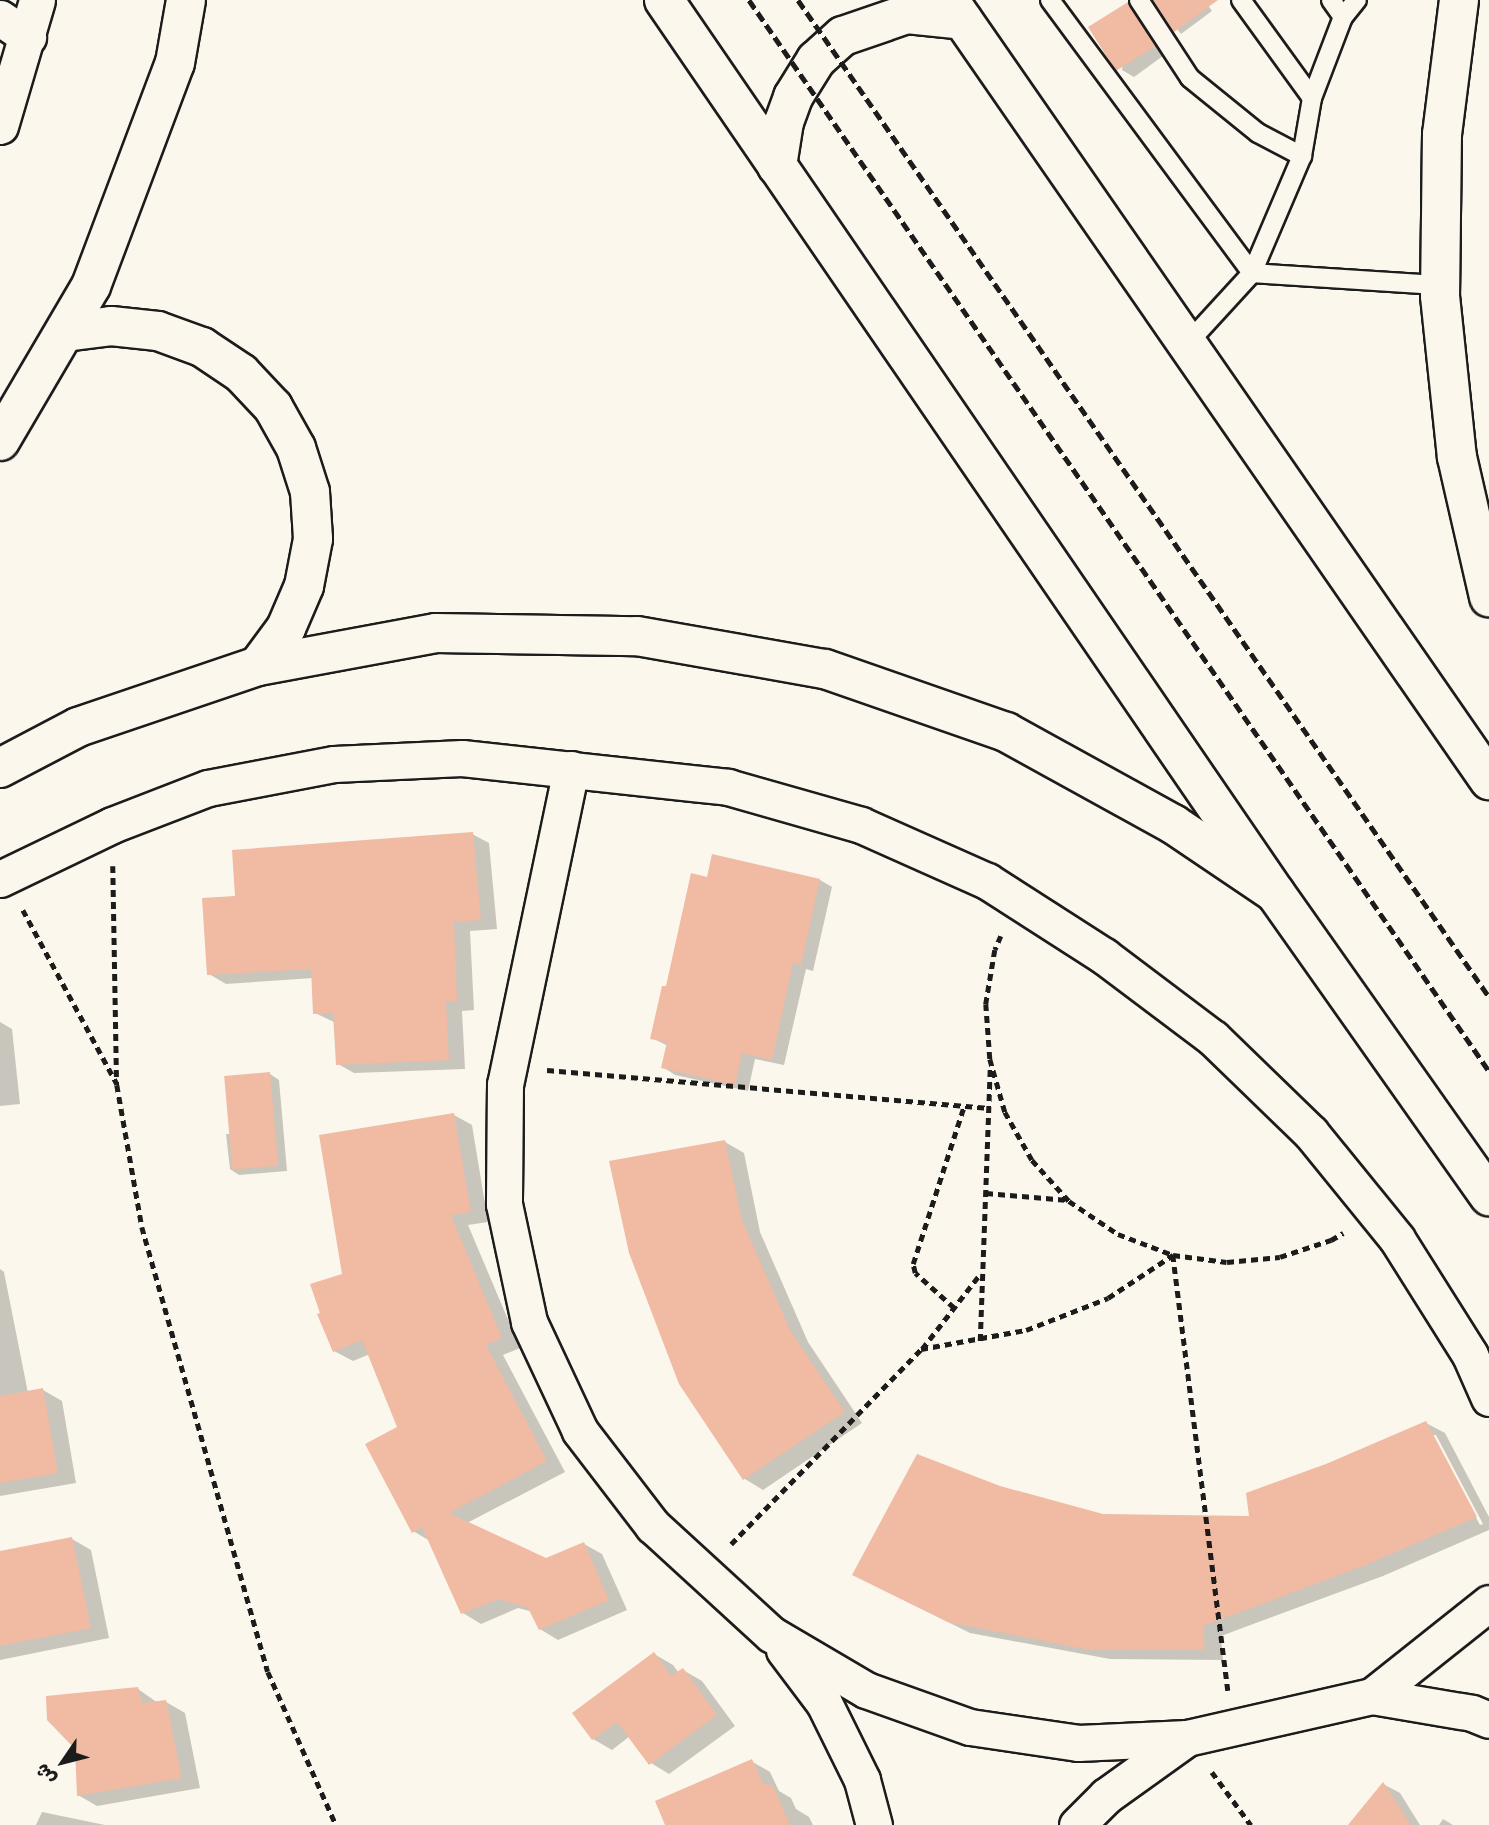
<!DOCTYPE html>
<html>
<head>
<meta charset="utf-8">
<style>
	body { margin:0 }
	#map { position:relative; width:1489px; height:1825px; overflow:hidden; background:#fbf7ec; font-family:Itim,"Playpen Sans Arabic",sans-serif }
	div>[style] { position:absolute }
	.shadow>* { inset:0; background:#0003 }
	.building>* { inset:0; background:#f0baa3; transform-origin:0 0 }
	.path>* { height:4.5px; margin-top:-2.25px; transform-origin:0; background:repeating-linear-gradient(90deg,#1c1c1c 0 7px,transparent 0 12px) }
	.roads { filter:drop-shadow(2px 0 #1c1c1c) drop-shadow(-2px 0 #1c1c1c) drop-shadow(0 2px #1c1c1c) drop-shadow(0 -2px #1c1c1c) }
	.service>* { height:18px; margin:-9px; padding:0 9px; transform-origin:9px; border-radius:9px; background:#fbf7ec }
	.minor>* { height:35px; margin:-17.5px; padding:0 17.5px; transform-origin:17.5px; border-radius:17.5px; background:#fbf7ec }
	.tertiary>* { height:38px; margin:-19px; padding:0 19px; transform-origin:19px; border-radius:19px; background:#fbf7ec }
	.secondary>* { height:38px; margin:-19px; padding:0 19px; transform-origin:19px; border-radius:19px; background:#fbf7ec }
	.rail>* { height:5px; margin-top:-2.5px; transform-origin:0; background:repeating-linear-gradient(90deg,#1c1c1c 0 10px,transparent 0 15px) }
	span { translate:-50% -50%; white-space:nowrap; text-align:center; line-height:1.15; -webkit-text-stroke:7px #fbf7ec; paint-order:stroke }
	.north { position:absolute; left:28px; top:1727px; width:70px; height:70px; -webkit-text-stroke:5px #fbf7ec; paint-order:stroke; rotate:235deg; font-size:19px; font-weight:700; line-height:28px; text-align:center; color:#1c1c1c }
	.north::after { content:''; display:block; margin:auto; width:24px; height:32px; background:#1c1c1c; clip-path:polygon(50% 0,100% 100%,50% 72%,0 100%) }
</style>
</head>
<body>
<div id="map">
	<div class="shadow">
		<div style="clip-path:polygon(1154px 0,1204px 0,1212px 11px,1181px 34px)"></div>
		<div style="clip-path:polygon(1129px 5px,1141px 13px,1167px 53px,1134px 77px,1122px 70px)"></div>
		<div style="clip-path:polygon(472px 834px,489px 843px,497px 929px,470px 931px,474px 1010px,462px 1011px,465px 1069px,354px 1073px,338px 1064px,336px 1023px,315px 1013px,313px 978px,226px 984px,209px 974px,236px 898px)"></div>
		<div style="clip-path:polygon(708px 879px,820px 880px,832px 887px,813px 971px,806px 969px,784px 1065px,755px 1059px,748px 1091px,675px 1075px,663px 1067px,668px 1046px,652px 1038px,667px 988px)"></div>
		<div style="clip-path:polygon(0 1022px,12px 1029px,20px 1104px,0 1106px)"></div>
		<div style="clip-path:polygon(270px 1074px,279px 1080px,287px 1171px,239px 1175px,230px 1169px,226px 1134px,230px 1134px)"></div>
		<div style="clip-path:polygon(454px 1115px,472px 1125px,488px 1222px,468px 1225px,520px 1348px,503px 1355px,565px 1472px,467px 1523px,546px 1560px,584px 1544px,602px 1554px,627px 1610px,558px 1640px,540px 1629px,533px 1612px,518px 1608px,481px 1624px,463px 1613px,430px 1541px,413px 1531px,400px 1427px,370px 1354px,353px 1361px,334px 1351px,344px 1275px)"></div>
		<div style="clip-path:polygon(725px 1142px,744px 1153px,760px 1232px,808px 1342px,862px 1423px,763px 1490px,745px 1479px,680px 1383px)"></div>
		<div style="clip-path:polygon(0 1269px,4px 1272px,28px 1393px,43px 1390px,62px 1401px,76px 1483px,0 1496px)"></div>
		<div style="clip-path:polygon(evenodd,1426px 1423px,1445px 1433px,1489px 1517px,1489px 1530px,1383px 1576px,1221px 1636px,1223px 1660px,1110px 1659px,970px 1633px,873px 1585px,999px 1487px,1102px 1516px,1251px 1518px,1327px 1466px,1426px 1423px,1432px 1435px,1436px 1435px,1483px 1524px,1480px 1525px,1432px 1435px)"></div>
		<div style="clip-path:polygon(72px 1539px,91px 1550px,109px 1638px,0 1660px,0 1553px)"></div>
		<div style="clip-path:polygon(654px 1654px,673px 1665px,679px 1673px,683px 1670px,702px 1681px,735px 1726px,669px 1774px,651px 1763px,630px 1736px,612px 1750px,593px 1739px)"></div>
		<div style="clip-path:polygon(138px 1689px,158px 1703px,166px 1702px,185px 1713px,200px 1788px,97px 1806px,78px 1795px)"></div>
		<div style="clip-path:polygon(751px 1761px,770px 1772px,779px 1791px,791px 1798px,796px 1809px,809px 1817px,813px 1825px,667px 1825px)"></div>
		<div style="clip-path:polygon(1383px 1784px,1400px 1793px,1420px 1825px,1366px 1825px)"></div>
		<div style="clip-path:polygon(42px 1812px,105px 1825px,36px 1825px)"></div>
		<div style="clip-path:polygon(1443px 1819px,1453px 1825px,1439px 1825px)"></div>
	</div>
	<div class="building">
		<div style="clip-path:polygon(1153px 0,1218px 0,1174px 32px)"></div>
		<div style="left:1128px;top:2px;width:52px;height:47px;rotate:58deg"></div>
		<div style="clip-path:polygon(473px 832px,481px 920px,454px 922px,457px 1001px,446px 1002px,449px 1060px,336px 1065px,333px 1013px,313px 1014px,311px 969px,207px 975px,202px 898px,235px 896px,232px 850px)"></div>
		<div style="clip-path:polygon(712px 854px,820px 879px,801px 965px,793px 963px,772px 1060px,742px 1053px,735px 1085px,661px 1068px,667px 1042px,650px 1039px,662px 986px,666px 986px,691px 873px,707px 877px)"></div>
		<div style="left:270px;top:1072px;width:94px;height:46px;rotate:85deg"></div>
		<div style="clip-path:polygon(454px 1113px,471px 1212px,451px 1215px,502px 1338px,486px 1345px,547px 1461px,449px 1513px,546px 1558px,584px 1542px,609px 1600px,539px 1630px,528px 1608px,499px 1599px,461px 1614px,422px 1527px,412px 1533px,365px 1444px,397px 1427px,362px 1340px,333px 1352px,317px 1314px,320px 1313px,310px 1284px,342px 1274px,319px 1135px)"></div>
		<div style="clip-path:polygon(725px 1140px,742px 1220px,790px 1330px,845px 1412px,743px 1480px,679px 1384px,629px 1253px,609px 1161px)"></div>
		<div style="clip-path:polygon(43px 1388px,58px 1473px,0 1483px,0 1396px)"></div>
		<div style="clip-path:polygon(1426px 1421px,1477px 1517px,1363px 1566px,1203px 1626px,1205px 1650px,1090px 1650px,948px 1622px,852px 1575px,917px 1454px,1000px 1486px,1103px 1514px,1249px 1516px,1246px 1493px,1326px 1464px)"></div>
		<div style="clip-path:polygon(72px 1537px,91px 1628px,0 1646px,0 1551px)"></div>
		<div style="clip-path:polygon(654px 1652px,671px 1676px,683px 1668px,717px 1715px,649px 1765px,617px 1722px,592px 1740px,572px 1713px)"></div>
		<div style="clip-path:polygon(138px 1687px,142px 1703px,166px 1700px,182px 1778px,77px 1796px,75px 1749px,47px 1720px,46px 1696px)"></div>
		<div style="clip-path:polygon(752px 1759px,763px 1784px,773px 1785px,790px 1825px,665px 1825px,655px 1801px)"></div>
		<div style="clip-path:polygon(1383px 1782px,1411px 1825px,1348px 1825px)"></div>
	</div>
	<div class="path">
		<div style="left:113px;top:866px;width:219px;rotate:89deg"></div>
		<div style="left:117px;top:1085px;width:144px;rotate:80deg"></div>
		<div style="left:142px;top:1227px;width:462px;rotate:74.2deg"></div>
		<div style="left:268px;top:1672px;width:167px;rotate:66deg"></div>
		<div style="left:23px;top:910px;width:198px;rotate:61.6deg"></div>
		<div style="left:1001px;top:936px;width:15px;rotate:113deg"></div>
		<div style="left:995px;top:950px;width:55px;rotate:99.5deg"></div>
		<div style="left:986px;top:1004px;width:55px;rotate:85.8deg"></div>
		<div style="left:990px;top:1059px;width:55px;rotate:74.2deg"></div>
		<div style="left:1005px;top:1112px;width:55px;rotate:60.6deg"></div>
		<div style="left:1032px;top:1160px;width:55px;rotate:47.9deg"></div>
		<div style="left:1069px;top:1201px;width:59px;rotate:34deg"></div>
		<div style="left:1118px;top:1234px;width:59px;rotate:20.9deg"></div>
		<div style="left:1173px;top:1255px;width:54px;rotate:7.4deg"></div>
		<div style="left:1227px;top:1262px;width:53px;rotate:-5.4deg"></div>
		<div style="left:1280px;top:1257px;width:54px;rotate:-18.4deg"></div>
		<div style="left:1331px;top:1240px;width:14px;rotate:-30deg"></div>
		<div style="left:547px;top:1070px;width:444px;rotate:4.9deg"></div>
		<div style="left:986px;top:1193px;width:82px;rotate:4.9deg"></div>
		<div style="left:954px;top:1308px;width:52px;rotate:-138.1deg"></div>
		<div style="left:915px;top:1273px;width:9px;rotate:-103deg"></div>
		<div style="left:913px;top:1264px;width:166px;rotate:-72.1deg"></div>
		<div style="left:980px;top:1341px;width:276px;rotate:-87.9deg"></div>
		<div style="left:922px;top:1349px;width:96px;rotate:-52.2deg"></div>
		<div style="left:731px;top:1544px;width:272px;rotate:-45.7deg"></div>
		<div style="left:921px;top:1349px;width:107px;rotate:-10.3deg"></div>
		<div style="left:1026px;top:1330px;width:88px;rotate:-21.3deg"></div>
		<div style="left:1108px;top:1298px;width:78px;rotate:-33.5deg"></div>
		<div style="left:1173px;top:1255px;width:439px;rotate:82.8deg"></div>
		<div style="left:1212px;top:1772px;width:66px;rotate:53.7deg"></div>
	</div>
	<div class="roads">
		<div class="service">
			<div style="left:1050px;top:0;width:340px;rotate:53.5deg"></div>
			<div style="left:1252px;top:273px;width:188px;rotate:3.7deg"></div>
			<div style="left:1139px;top:0;width:93px;rotate:56.8deg"></div>
			<div style="left:1190px;top:78px;width:87px;rotate:39deg"></div>
			<div style="left:1258px;top:133px;width:50px;rotate:27.6deg"></div>
			<div style="left:1241px;top:0;width:121px;rotate:54.1deg"></div>
			<div style="left:1331px;top:0;width:21px;rotate:55deg"></div>
			<div style="left:1187px;top:344px;width:96px;rotate:-47.5deg"></div>
			<div style="left:1252px;top:273px;width:127px;rotate:-66.9deg"></div>
			<div style="left:1302px;top:156px;width:59px;rotate:-80.2deg"></div>
			<div style="left:1312px;top:98px;width:87px;rotate:-69.1deg"></div>
			<div style="left:1343px;top:17px;width:22px;rotate:-51deg"></div>
		</div>
		<div class="minor">
			<div style="left:0;top:18px;width:34px;rotate:34deg"></div>
			<div style="left:0;top:126px;width:131px;rotate:-73.6deg"></div>
			<div style="left:571px;top:769px;width:322px;rotate:101.8deg"></div>
			<div style="left:505px;top:1084px;width:120px;rotate:90.5deg"></div>
			<div style="left:504px;top:1204px;width:121px;rotate:78deg"></div>
			<div style="left:529px;top:1322px;width:120px;rotate:64.9deg"></div>
			<div style="left:580px;top:1431px;width:120px;rotate:52.5deg"></div>
			<div style="left:653px;top:1526px;width:160px;rotate:42.5deg"></div>
			<div style="left:771px;top:1634px;width:110px;rotate:30.5deg"></div>
			<div style="left:866px;top:1690px;width:110px;rotate:19.6deg"></div>
			<div style="left:970px;top:1727px;width:109px;rotate:8.4deg"></div>
			<div style="left:1078px;top:1743px;width:109px;rotate:-2.6deg"></div>
			<div style="left:1187px;top:1738px;width:190px;rotate:-12.8deg"></div>
			<div style="left:1372px;top:1696px;width:101px;rotate:9.6deg"></div>
			<div style="left:1472px;top:1713px;width:18px;rotate:22deg"></div>
			<div style="left:0;top:879px;width:124px;rotate:-25.7deg"></div>
			<div style="left:112px;top:825px;width:103px;rotate:-21.1deg"></div>
			<div style="left:208px;top:788px;width:128px;rotate:-10.8deg"></div>
			<div style="left:334px;top:764px;width:128px;rotate:-2.7deg"></div>
			<div style="left:462px;top:758px;width:268px;rotate:6.2deg"></div>
			<div style="left:728px;top:787px;width:138px;rotate:15.9deg"></div>
			<div style="left:861px;top:825px;width:138px;rotate:24deg"></div>
			<div style="left:987px;top:881px;width:139px;rotate:32.7deg"></div>
			<div style="left:1104px;top:956px;width:136px;rotate:37deg"></div>
			<div style="left:1213px;top:1038px;width:136px;rotate:44.1deg"></div>
			<div style="left:1311px;top:1133px;width:136px;rotate:50.9deg"></div>
			<div style="left:1397px;top:1239px;width:137px;rotate:57.8deg"></div>
			<div style="left:1470px;top:1355px;width:47px;rotate:66.2deg"></div>
			<div style="left:784px;top:1650px;width:66px;rotate:53deg"></div>
			<div style="left:824px;top:1703px;width:86px;rotate:63.7deg"></div>
			<div style="left:862px;top:1780px;width:47px;rotate:75.1deg"></div>
			<div style="left:1372px;top:1696px;width:149px;rotate:-38.5deg"></div>
			<div style="left:1077px;top:1825px;width:41px;rotate:-45deg"></div>
			<div style="left:1106px;top:1796px;width:100px;rotate:-35.6deg"></div>
		</div>
		<div class="tertiary">
			<div style="left:1459px;top:0;width:135px;rotate:97.2deg"></div>
			<div style="left:1442px;top:134px;width:162px;rotate:90.7deg"></div>
			<div style="left:1440px;top:296px;width:162px;rotate:84deg"></div>
			<div style="left:1457px;top:457px;width:144px;rotate:77.1deg"></div>
			<div style="left:65px;top:332px;width:46px;rotate:-7.4deg"></div>
			<div style="left:111px;top:326px;width:47px;rotate:6.1deg"></div>
			<div style="left:158px;top:331px;width:47px;rotate:20deg"></div>
			<div style="left:202px;top:347px;width:47px;rotate:33.7deg"></div>
			<div style="left:241px;top:373px;width:47px;rotate:46.7deg"></div>
			<div style="left:273px;top:407px;width:47px;rotate:60.7deg"></div>
			<div style="left:296px;top:448px;width:46px;rotate:72.3deg"></div>
			<div style="left:310px;top:492px;width:47px;rotate:86.3deg"></div>
			<div style="left:313px;top:539px;width:48px;rotate:100.8deg"></div>
			<div style="left:304px;top:586px;width:46px;rotate:113.2deg"></div>
			<div style="left:286px;top:628px;width:47px;rotate:126.4deg"></div>
			<div style="left:0;top:441px;width:180px;rotate:-59.6deg"></div>
			<div style="left:91px;top:286px;width:238px;rotate:-69.4deg"></div>
			<div style="left:175px;top:63px;width:64px;rotate:-80.1deg"></div>
			<div style="left:0;top:768px;width:88px;rotate:-27.7deg"></div>
			<div style="left:78px;top:727px;width:190px;rotate:-18.7deg"></div>
			<div style="left:258px;top:666px;width:181px;rotate:-10.5deg"></div>
			<div style="left:436px;top:633px;width:201px;rotate:0.9deg"></div>
			<div style="left:637px;top:636px;width:191px;rotate:10deg"></div>
			<div style="left:825px;top:669px;width:192px;rotate:19.2deg"></div>
			<div style="left:1006px;top:732px;width:191px;rotate:28.9deg"></div>
			<div style="left:1173px;top:824px;width:122px;rotate:34deg"></div>
		</div>
		<div class="secondary">
			<div style="left:664px;top:0;width:1083px;rotate:55.61deg"></div>
			<div style="left:1276px;top:894px;width:370px;rotate:54.8deg"></div>
			<div style="left:949px;top:0;width:949px;rotate:55.3deg"></div>
			<div style="left:777px;top:166px;width:45px;rotate:-81deg"></div>
			<div style="left:784px;top:122px;width:27px;rotate:-70deg"></div>
			<div style="left:793px;top:97px;width:44px;rotate:-58.1deg"></div>
			<div style="left:816px;top:60px;width:36px;rotate:-42deg"></div>
			<div style="left:843px;top:36px;width:68px;rotate:-19deg"></div>
			<div style="left:907px;top:14px;width:56px;rotate:6.1deg"></div>
		</div>
	</div>
	<div class="rail">
		<div style="left:749px;top:0;width:1302px;rotate:55.36deg"></div>
		<div style="left:798px;top:0;width:1213px;rotate:55.27deg"></div>
	</div>
	<div class="north">ش</div>
</div>
</body>
</html>
